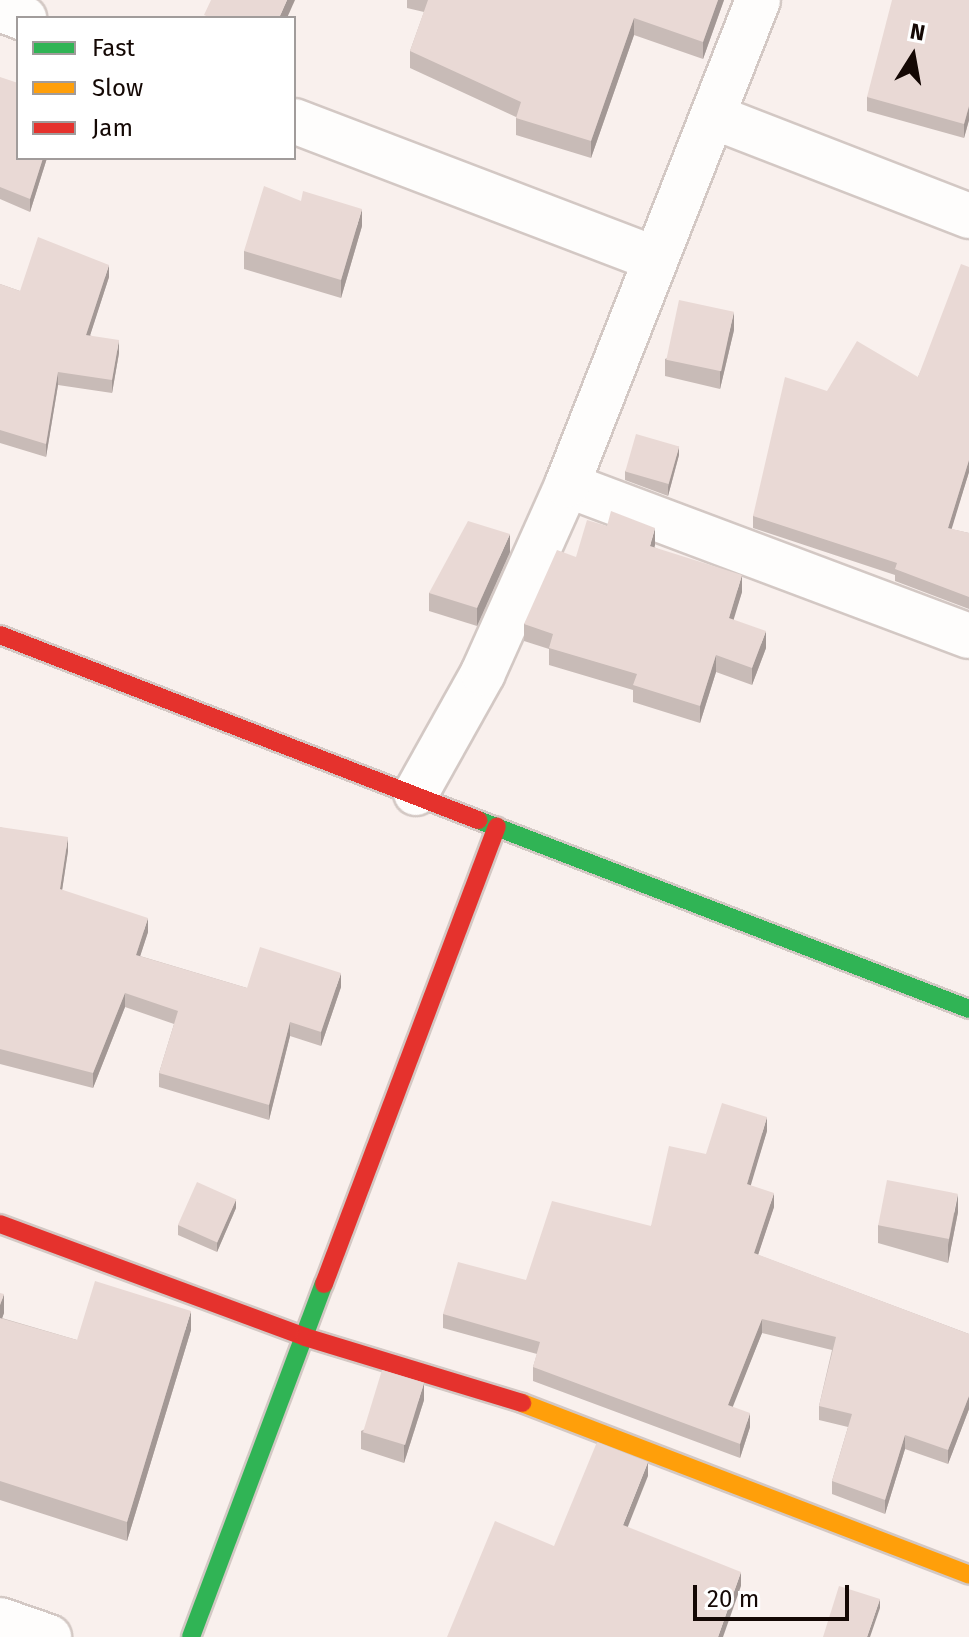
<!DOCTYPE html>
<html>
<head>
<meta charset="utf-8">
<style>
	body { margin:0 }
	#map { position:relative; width:969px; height:1637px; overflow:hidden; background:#f9f0ed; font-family:"Fira Sans",sans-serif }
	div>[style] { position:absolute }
	.roads { filter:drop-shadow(2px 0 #d3c8c4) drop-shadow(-2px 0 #d3c8c4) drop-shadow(0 2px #d3c8c4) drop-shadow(0 -2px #d3c8c4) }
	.street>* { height:44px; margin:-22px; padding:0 22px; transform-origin:22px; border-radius:22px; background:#fefdfc }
	.fast>* { height:18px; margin:-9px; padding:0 9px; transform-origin:9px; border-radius:9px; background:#30b455 }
	.slow>* { height:18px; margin:-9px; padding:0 9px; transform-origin:9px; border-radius:9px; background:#ff9f0a }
	.jam>* { height:18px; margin:-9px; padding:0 9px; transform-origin:9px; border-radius:9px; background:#e5322d }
	.wall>* { inset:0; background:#c8bbb7 }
	.shaded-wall>* { inset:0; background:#a39895 }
	.building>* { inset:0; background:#e9d9d5; transform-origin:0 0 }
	span { translate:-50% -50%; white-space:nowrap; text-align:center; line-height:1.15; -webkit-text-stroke:6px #fff; paint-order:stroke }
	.legend { position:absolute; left:16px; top:16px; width:280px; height:144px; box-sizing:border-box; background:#fff; border:2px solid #a19c9b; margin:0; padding:10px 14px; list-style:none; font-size:24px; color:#140804 }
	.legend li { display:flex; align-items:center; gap:16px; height:40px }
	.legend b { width:40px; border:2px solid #a19c9b }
	.north { position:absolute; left:873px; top:16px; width:80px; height:80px; -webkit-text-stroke:6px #fff; paint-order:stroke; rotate:11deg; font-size:22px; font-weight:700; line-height:32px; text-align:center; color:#140804 }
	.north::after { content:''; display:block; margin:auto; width:28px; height:36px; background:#140804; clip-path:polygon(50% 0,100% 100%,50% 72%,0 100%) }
	.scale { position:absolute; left:693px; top:1585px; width:156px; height:36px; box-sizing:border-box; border:4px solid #140804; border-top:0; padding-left:10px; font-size:24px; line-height:28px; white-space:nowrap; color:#140804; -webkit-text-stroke:6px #fff; paint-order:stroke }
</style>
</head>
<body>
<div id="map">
	<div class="roads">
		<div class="street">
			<div style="left:0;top:9px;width:26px;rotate:21deg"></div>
			<div style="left:714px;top:117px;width:274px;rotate:21.2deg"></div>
			<div style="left:294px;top:121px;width:387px;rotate:20.9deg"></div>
			<div style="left:567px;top:485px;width:429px;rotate:20.6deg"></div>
			<div style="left:416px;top:793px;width:137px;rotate:-60.8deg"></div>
			<div style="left:483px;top:673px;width:206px;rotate:-65.9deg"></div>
			<div style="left:567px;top:485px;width:521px;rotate:-68.5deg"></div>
			<div style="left:0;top:1620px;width:52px;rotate:19.1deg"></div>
		</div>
		<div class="fast">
			<div style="left:478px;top:820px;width:526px;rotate:21.05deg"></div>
			<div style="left:191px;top:1637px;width:377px;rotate:-69.4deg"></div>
		</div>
		<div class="slow">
			<div style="left:522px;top:1403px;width:479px;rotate:21deg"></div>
		</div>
		<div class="jam">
			<div style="left:0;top:635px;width:513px;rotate:21.16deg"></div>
			<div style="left:0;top:1224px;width:325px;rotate:20.3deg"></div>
			<div style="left:305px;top:1337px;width:227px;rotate:16.9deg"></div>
			<div style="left:324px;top:1284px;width:489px;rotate:-69.3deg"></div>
		</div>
	</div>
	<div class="wall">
		<div style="clip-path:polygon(407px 0,724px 0,703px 59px,634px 35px,591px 158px,516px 135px,516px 117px,410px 68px,410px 51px,424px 12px,407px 8px)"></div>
		<div style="clip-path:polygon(969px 0,969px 120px,964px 138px,867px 111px,867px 97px)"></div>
		<div style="clip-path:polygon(0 77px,18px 158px,47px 158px,30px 212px,0 199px)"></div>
		<div style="clip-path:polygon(362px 226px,341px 298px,244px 269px,244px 251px)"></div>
		<div style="clip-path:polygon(969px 267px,969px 472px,951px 529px,969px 533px,969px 609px,895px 581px,895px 575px,753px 528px,753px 516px,827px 391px,918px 377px)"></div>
		<div style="clip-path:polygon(109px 277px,90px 335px,119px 353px,112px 393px,58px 385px,46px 457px,0 443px,0 284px,20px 291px)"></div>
		<div style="clip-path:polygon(734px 330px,720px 389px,665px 376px,665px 359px)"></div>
		<div style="clip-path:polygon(679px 455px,668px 496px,625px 480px,625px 471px)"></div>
		<div style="clip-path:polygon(655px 545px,654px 547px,742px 592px,733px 619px,766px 648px,752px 685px,716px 672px,700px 723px,633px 702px,633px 690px,549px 665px,549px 649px,524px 641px,524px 624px,576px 557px)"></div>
		<div style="clip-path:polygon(510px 552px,477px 626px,429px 611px,429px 593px)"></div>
		<div style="clip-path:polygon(0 827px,68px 851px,62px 890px,148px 932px,140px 956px,247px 988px,341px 987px,321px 1046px,290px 1036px,269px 1120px,159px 1087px,159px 1073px,174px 1024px,125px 1007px,93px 1088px,0 1064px)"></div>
		<div style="clip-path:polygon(767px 1131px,750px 1185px,774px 1207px,758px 1255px,969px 1334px,969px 1409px,948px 1464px,905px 1449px,885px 1514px,832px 1494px,832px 1481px,848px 1427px,819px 1420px,819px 1406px,832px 1350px,762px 1333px,732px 1407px,750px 1427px,740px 1458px,533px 1381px,533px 1367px,537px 1354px,443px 1328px,443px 1314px,526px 1280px,651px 1226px,706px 1154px)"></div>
		<div style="clip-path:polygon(236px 1208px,217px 1252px,178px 1235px,178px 1225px)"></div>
		<div style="clip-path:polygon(958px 1212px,948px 1263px,878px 1243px,878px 1225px)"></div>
		<div style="clip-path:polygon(0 1293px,4px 1313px,2px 1318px,77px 1340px,191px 1330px,127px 1541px,0 1500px)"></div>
		<div style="clip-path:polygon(424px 1400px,404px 1463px,361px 1449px,361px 1431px)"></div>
	</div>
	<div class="shaded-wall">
		<div style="clip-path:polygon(287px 0,295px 0,287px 18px,279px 18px)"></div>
		<div style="clip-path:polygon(718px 0,724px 0,703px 59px,703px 42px)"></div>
		<div style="clip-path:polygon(634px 18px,634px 35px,591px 158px,591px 141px)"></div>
		<div style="clip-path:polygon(969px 106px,969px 120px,964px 138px,964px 124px)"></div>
		<div style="clip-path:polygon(43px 158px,47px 158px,30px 212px,30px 199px)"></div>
		<div style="clip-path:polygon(362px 209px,362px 226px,341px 298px,341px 280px)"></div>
		<div style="clip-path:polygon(109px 265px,109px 277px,86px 348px,86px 335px)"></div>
		<div style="clip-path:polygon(734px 312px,734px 330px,720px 389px,720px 371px)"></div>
		<div style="clip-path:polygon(119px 340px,119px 353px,112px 393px,112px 380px)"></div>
		<div style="clip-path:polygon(58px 372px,58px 385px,46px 457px,46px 444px)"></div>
		<div style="clip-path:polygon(679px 446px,679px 455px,668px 496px,668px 487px)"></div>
		<div style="clip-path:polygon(969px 460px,969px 472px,948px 541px,948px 528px)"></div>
		<div style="clip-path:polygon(655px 528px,655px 545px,650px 563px,650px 546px)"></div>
		<div style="clip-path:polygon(510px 534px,510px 552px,477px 626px,477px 608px)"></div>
		<div style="clip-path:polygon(742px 575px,742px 592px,729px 635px,729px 618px)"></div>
		<div style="clip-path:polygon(766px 631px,766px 648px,752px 685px,752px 668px)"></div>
		<div style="clip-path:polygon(716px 655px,716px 672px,700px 723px,700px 706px)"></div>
		<div style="clip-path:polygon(68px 837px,68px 851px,60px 904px,60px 889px)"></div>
		<div style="clip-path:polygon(148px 918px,148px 932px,136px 969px,136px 955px)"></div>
		<div style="clip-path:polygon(341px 973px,341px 987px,321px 1046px,321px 1032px)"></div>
		<div style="clip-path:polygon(125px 993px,125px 1007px,93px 1088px,93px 1073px)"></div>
		<div style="clip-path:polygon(290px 1022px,290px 1036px,269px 1120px,269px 1105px)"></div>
		<div style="clip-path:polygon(767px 1117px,767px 1131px,747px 1198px,747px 1184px)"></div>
		<div style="clip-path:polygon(774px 1193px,774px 1207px,754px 1267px,754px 1253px)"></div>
		<div style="clip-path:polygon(958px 1194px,958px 1212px,948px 1263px,948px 1245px)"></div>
		<div style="clip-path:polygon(236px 1199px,236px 1208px,217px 1252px,217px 1243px)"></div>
		<div style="clip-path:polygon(4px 1294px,4px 1313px,0 1324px,0 1305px)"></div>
		<div style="clip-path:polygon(191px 1311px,191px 1330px,127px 1541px,127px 1522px)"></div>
		<div style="clip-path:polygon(762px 1319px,762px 1333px,728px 1419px,728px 1405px)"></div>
		<div style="clip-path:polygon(424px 1383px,424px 1400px,404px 1463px,404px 1445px)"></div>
		<div style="clip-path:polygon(969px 1396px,969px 1409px,948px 1464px,948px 1450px)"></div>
		<div style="clip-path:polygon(750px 1413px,750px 1427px,740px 1458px,740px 1444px)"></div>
		<div style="clip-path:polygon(905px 1435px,905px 1449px,885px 1514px,885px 1500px)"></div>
		<div style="clip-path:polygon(648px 1462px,648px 1476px,623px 1539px,623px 1525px)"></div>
		<div style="clip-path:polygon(741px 1572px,741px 1586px,723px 1637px,718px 1637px)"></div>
		<div style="clip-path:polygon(880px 1599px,880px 1608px,870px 1637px,867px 1637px)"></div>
	</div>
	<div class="building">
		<div style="clip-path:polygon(211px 0,287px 0,279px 18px,211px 18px,204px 15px)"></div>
		<div style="clip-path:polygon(428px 0,718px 0,703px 42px,634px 18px,591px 141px,516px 118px,521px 102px,410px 51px)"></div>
		<div style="clip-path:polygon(892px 0,969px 0,969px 106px,964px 124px,867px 97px)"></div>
		<div style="clip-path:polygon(0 77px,18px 83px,18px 158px,43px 158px,30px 199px,0 187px)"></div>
		<div style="clip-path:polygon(264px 186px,301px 201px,303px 191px,362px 209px,341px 280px,244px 251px)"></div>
		<div style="clip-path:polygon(38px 237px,109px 265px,86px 335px,119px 340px,112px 380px,58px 372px,46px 444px,0 430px,0 284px,20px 291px)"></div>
		<div style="clip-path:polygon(961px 264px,969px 267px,969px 460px,948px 528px,969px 533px,969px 597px,895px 569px,897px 563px,753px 516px,785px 377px,827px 391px,857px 341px,918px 377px)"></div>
		<div style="left:679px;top:300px;width:56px;height:61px;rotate:12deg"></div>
		<div style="left:636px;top:434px;width:45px;height:39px;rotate:16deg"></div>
		<div style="clip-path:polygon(611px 511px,655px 528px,650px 546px,742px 575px,729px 618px,766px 631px,752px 668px,716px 655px,700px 706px,633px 685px,637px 674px,549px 648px,553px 634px,524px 624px,557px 550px,576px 557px,587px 520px,607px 526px)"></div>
		<div style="clip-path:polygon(468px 521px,510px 534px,477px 608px,429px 593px)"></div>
		<div style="clip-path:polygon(0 827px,68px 837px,60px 889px,148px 918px,136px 955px,247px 988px,260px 947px,341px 973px,321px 1032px,290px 1022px,269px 1105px,159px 1073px,178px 1011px,125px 993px,93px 1073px,0 1049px)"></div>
		<div style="clip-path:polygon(722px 1103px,767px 1117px,747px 1184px,774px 1193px,754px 1253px,969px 1334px,969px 1396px,948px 1450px,905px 1435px,885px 1500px,832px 1481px,852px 1414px,819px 1406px,836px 1337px,762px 1319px,728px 1405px,750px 1413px,740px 1444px,533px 1367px,540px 1342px,443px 1314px,458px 1262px,526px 1280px,552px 1201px,651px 1226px,669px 1146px,706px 1154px)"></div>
		<div style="left:887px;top:1180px;width:72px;height:46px;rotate:11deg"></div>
		<div style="left:197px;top:1182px;width:43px;height:47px;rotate:24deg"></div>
		<div style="clip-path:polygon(95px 1281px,191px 1311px,127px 1522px,0 1481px,0 1318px,77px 1340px)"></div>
		<div style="clip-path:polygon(0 1293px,4px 1294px,0 1305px)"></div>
		<div style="left:382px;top:1370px;width:44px;height:65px;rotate:17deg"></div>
		<div style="clip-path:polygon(597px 1442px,648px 1462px,623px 1525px,741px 1572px,718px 1637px,447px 1637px,495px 1521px,554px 1546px)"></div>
		<div style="clip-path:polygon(839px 1586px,880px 1599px,867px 1637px,823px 1637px)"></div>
	</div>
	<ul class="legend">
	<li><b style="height:10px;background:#30b455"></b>Fast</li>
	<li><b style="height:10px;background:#ff9f0a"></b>Slow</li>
	<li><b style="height:10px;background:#e5322d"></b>Jam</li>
	</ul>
	<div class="north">N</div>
	<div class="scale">20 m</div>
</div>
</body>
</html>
